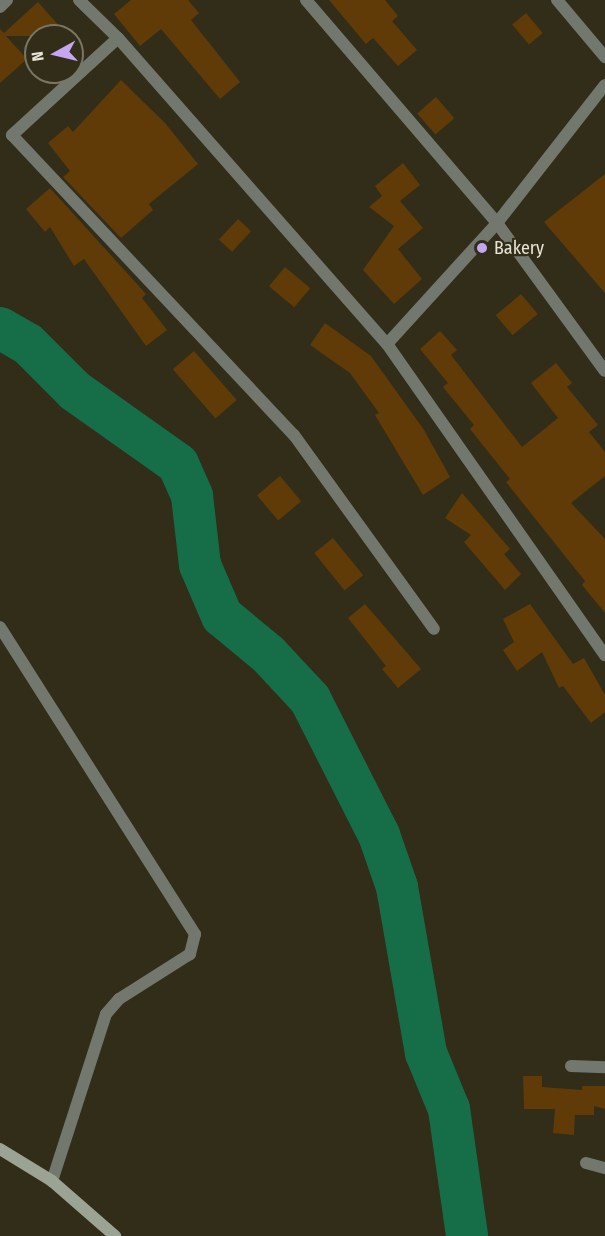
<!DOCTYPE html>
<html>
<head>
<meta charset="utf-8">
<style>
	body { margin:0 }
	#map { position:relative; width:605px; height:1236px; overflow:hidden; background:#312d18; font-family:"Fira Sans Condensed",sans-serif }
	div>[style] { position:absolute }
	.river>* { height:42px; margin:-21px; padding:0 21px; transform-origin:21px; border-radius:21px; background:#166e49 }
	.building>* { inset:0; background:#603b08; transform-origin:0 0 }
	.street>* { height:12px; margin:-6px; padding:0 6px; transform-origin:6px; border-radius:6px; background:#73786f }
	.secondary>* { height:12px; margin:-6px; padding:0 6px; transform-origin:6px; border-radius:6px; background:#9ba394 }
	.dots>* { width:16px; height:16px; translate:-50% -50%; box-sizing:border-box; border:3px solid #312d18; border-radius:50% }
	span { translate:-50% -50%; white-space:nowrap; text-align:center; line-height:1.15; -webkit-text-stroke:4.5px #312d18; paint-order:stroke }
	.poi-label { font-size:18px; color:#e6e4d7 }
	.left { translate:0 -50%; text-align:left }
	.north { position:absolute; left:24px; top:24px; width:60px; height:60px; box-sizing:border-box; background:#312d18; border:2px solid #797664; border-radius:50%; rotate:262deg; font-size:16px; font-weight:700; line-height:24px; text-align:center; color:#e6e4d7 }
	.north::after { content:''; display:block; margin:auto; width:21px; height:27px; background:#c6a6f0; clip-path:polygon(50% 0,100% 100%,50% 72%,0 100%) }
</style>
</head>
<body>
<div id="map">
	<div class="river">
		<div style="left:0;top:328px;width:32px;rotate:30deg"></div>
		<div style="left:28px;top:344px;width:66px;rotate:45deg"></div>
		<div style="left:75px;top:391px;width:126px;rotate:35.3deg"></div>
		<div style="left:178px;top:464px;width:35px;rotate:66deg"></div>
		<div style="left:192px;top:496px;width:69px;rotate:83.4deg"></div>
		<div style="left:200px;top:565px;width:56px;rotate:66.7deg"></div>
		<div style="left:222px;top:616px;width:60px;rotate:39.6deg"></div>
		<div style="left:268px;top:654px;width:62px;rotate:47deg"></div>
		<div style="left:310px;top:699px;width:153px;rotate:63.1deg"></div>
		<div style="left:379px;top:835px;width:55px;rotate:70.9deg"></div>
		<div style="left:397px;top:887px;width:169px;rotate:80.1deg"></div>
		<div style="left:426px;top:1053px;width:61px;rotate:67.7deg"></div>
		<div style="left:449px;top:1109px;width:128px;rotate:81.9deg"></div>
	</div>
	<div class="building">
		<div style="clip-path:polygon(131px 0,188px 0,199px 13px,191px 20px,240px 82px,220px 99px,161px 29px,140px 46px,114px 14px)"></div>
		<div style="clip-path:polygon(329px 0,385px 0,398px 16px,392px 21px,417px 50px,398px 66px,373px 38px,366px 44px)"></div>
		<div style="clip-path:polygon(38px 2px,60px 27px,50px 36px,6px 36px,27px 59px,0 83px,0 29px,4px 33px)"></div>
		<div style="left:526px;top:13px;width:26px;height:18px;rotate:50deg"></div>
		<div style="clip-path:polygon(121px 80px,165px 123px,198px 164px,149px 204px,153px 210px,121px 238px,63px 177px,70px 171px,48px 143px,68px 126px,73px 132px)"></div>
		<div style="left:436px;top:97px;width:28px;height:25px;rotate:49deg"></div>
		<div style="clip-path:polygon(403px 163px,420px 185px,400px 201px,423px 228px,398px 249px,422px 279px,394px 304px,363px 270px,394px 226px,369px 207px,382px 196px,375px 186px)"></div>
		<div style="clip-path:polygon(605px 174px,605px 293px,544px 222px)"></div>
		<div style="clip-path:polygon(50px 188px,146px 294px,142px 298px,167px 330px,146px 346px,84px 259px,74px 266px,50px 227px,45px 232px,26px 209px)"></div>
		<div style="left:238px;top:219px;width:18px;height:28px;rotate:43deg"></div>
		<div style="left:285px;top:267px;width:33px;height:25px;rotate:40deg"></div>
		<div style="left:521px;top:294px;width:26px;height:33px;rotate:50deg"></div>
		<div style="clip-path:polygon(325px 323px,371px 356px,424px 430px,450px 477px,423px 495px,375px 415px,379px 413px,350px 373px,310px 345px)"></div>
		<div style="clip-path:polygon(440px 331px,457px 350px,451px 355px,522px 447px,558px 418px,531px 383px,556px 363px,572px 383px,567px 387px,598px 425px,589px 432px,605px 452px,605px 476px,571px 503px,605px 539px,605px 613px,582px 585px,585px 581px,506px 482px,510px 479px,470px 429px,474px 425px,443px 387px,448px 383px,420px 349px)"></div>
		<div style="left:194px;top:351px;width:65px;height:28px;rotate:49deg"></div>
		<div style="left:280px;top:476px;width:33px;height:30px;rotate:50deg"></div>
		<div style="clip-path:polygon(462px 493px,510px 549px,504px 554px,521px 574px,505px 590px,464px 542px,471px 535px,445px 518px)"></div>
		<div style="left:333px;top:538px;width:48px;height:24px;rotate:51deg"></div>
		<div style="clip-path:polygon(365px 604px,421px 669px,398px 688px,382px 669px,386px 666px,348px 618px)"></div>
		<div style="clip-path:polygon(530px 604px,573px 664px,584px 658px,605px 695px,605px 712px,591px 723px,563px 686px,559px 688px,542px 652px,517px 671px,503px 650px,514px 642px,503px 619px)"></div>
		<div style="clip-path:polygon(523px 1076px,542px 1076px,542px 1087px,582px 1090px,582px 1086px,605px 1086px,605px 1109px,594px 1106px,594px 1115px,575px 1115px,574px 1135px,553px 1133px,555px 1109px,524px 1109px)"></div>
	</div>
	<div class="street">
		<div style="left:79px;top:0;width:54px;rotate:44.3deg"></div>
		<div style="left:118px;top:38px;width:407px;rotate:48.7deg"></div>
		<div style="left:387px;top:344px;width:380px;rotate:55deg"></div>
		<div style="left:306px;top:0;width:294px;rotate:49.4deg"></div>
		<div style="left:497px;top:223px;width:183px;rotate:53.9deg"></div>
		<div style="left:557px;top:0;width:75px;rotate:49.9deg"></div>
		<div style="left:0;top:7px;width:10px;rotate:-45deg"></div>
		<div style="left:118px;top:38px;width:144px;rotate:137.5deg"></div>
		<div style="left:12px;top:135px;width:412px;rotate:46.8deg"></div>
		<div style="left:294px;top:435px;width:239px;rotate:54.2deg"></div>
		<div style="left:387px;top:344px;width:164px;rotate:-47.7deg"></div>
		<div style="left:497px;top:223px;width:175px;rotate:-52deg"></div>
		<div style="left:0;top:627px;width:364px;rotate:57.6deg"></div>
		<div style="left:195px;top:934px;width:21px;rotate:104deg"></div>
		<div style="left:190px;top:954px;width:84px;rotate:147.6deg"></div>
		<div style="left:119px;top:999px;width:20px;rotate:131deg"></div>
		<div style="left:106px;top:1014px;width:176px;rotate:107.9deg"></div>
		<div style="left:571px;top:1066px;width:34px;rotate:2deg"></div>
		<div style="left:586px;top:1163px;width:20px;rotate:15deg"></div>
	</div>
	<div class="secondary">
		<div style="left:0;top:1149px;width:61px;rotate:31.6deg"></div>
		<div style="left:52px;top:1181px;width:84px;rotate:41.1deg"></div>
	</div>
	<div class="dots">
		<div style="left:482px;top:248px;background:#c6a6f0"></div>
	</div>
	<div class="poi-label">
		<span class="left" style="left:494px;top:248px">Bakery</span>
	</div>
	<div class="north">N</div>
</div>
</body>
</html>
